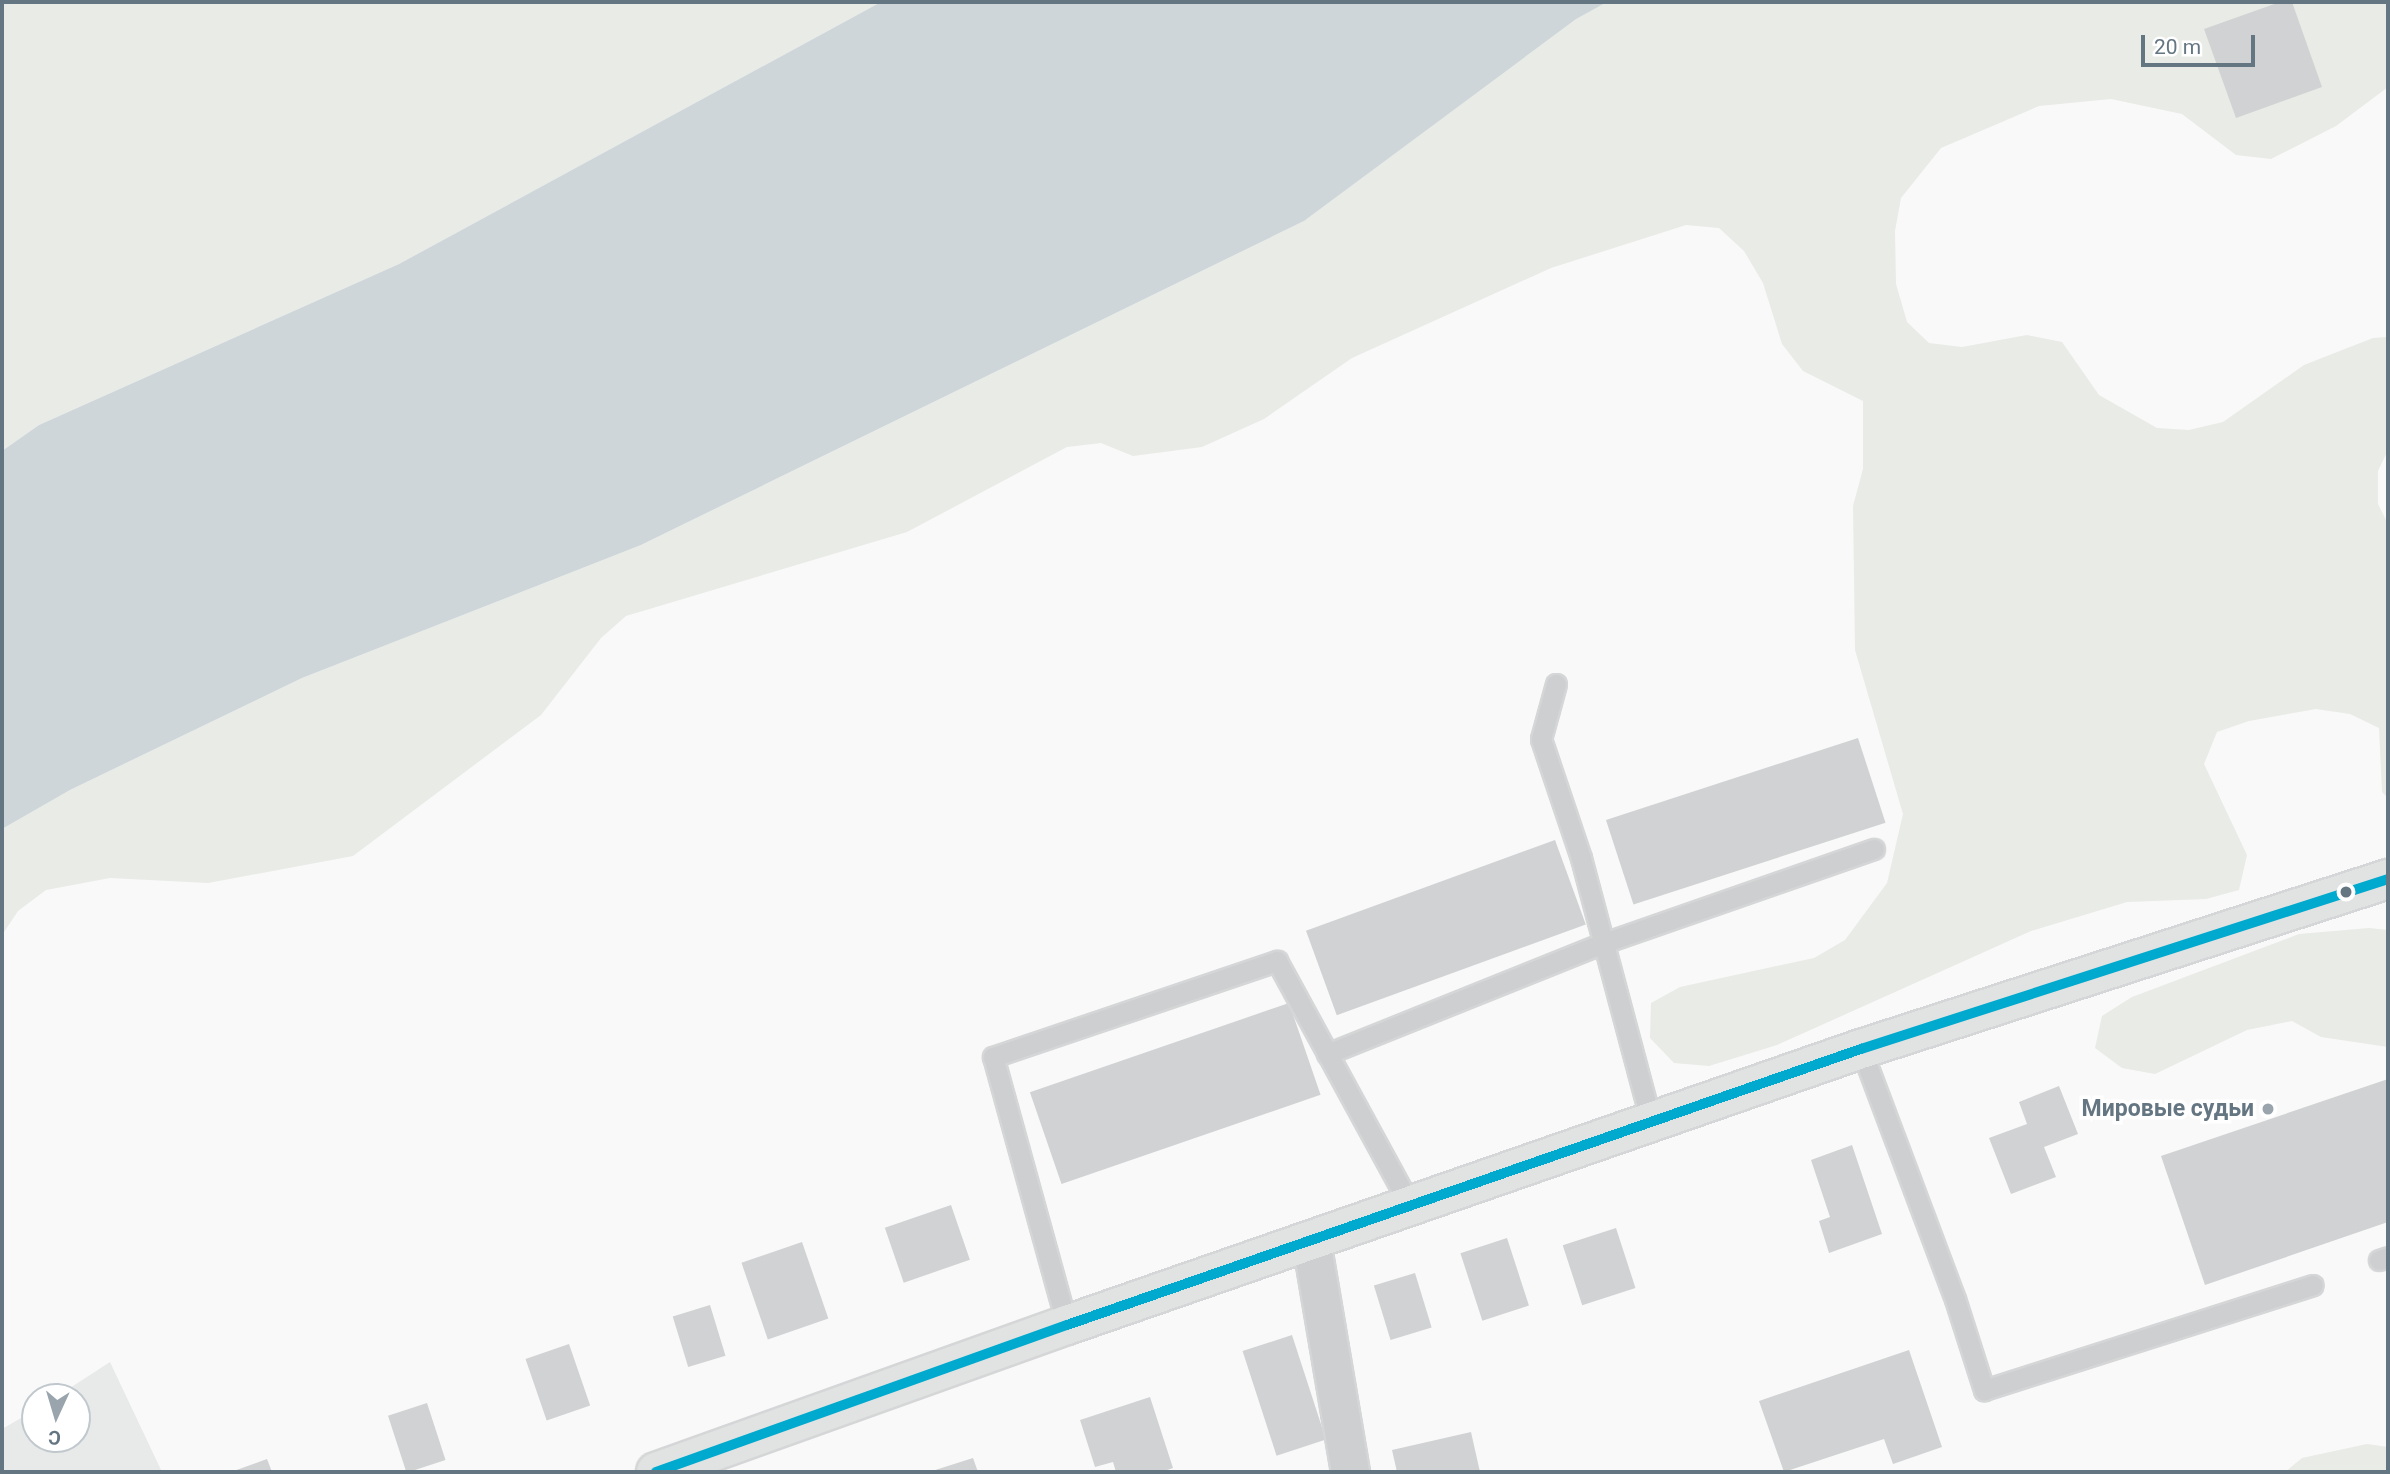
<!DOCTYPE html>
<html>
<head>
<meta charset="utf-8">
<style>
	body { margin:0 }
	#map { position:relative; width:2390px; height:1474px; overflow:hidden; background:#f9f9f9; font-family:Roboto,sans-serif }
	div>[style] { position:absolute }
	.built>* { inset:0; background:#e8e9e9 }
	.green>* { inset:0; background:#e8ebe6 }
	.water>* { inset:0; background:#ced6d9 }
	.building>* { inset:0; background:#d0d2d3; transform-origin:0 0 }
	.roads { filter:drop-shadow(2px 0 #d5d6d7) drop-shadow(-2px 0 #d5d6d7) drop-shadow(0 2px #d5d6d7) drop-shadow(0 -2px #d5d6d7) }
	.lane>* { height:19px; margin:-9.5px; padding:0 9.5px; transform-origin:9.5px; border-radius:9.5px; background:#cecfd0 }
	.street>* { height:37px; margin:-18.5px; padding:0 18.5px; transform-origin:18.5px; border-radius:18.5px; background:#cecfd0 }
	.primary>* { height:38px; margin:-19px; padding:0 19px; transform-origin:19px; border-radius:19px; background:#e1e2e2 }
	.bus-1>* { height:10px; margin:-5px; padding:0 5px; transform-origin:5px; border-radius:5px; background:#00a9ce }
	.dots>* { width:19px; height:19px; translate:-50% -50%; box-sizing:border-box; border:4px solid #fff; border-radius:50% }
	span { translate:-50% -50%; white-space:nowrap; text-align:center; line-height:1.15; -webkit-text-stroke:7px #fff; paint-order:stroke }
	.poi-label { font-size:23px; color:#657683; font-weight:700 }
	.right { translate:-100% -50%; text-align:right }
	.frame { position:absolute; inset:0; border:4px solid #657683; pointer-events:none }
	.north { position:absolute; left:21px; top:1383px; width:70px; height:70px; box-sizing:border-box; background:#fff; border:2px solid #c1c8cd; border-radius:50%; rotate:184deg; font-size:19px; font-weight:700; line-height:28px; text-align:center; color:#657683 }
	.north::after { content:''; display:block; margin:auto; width:24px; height:32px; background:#99a4ac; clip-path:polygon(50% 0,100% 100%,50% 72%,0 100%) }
	.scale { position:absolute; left:2141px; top:35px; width:114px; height:32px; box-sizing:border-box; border:4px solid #657683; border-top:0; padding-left:9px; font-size:21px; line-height:24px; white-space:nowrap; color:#657683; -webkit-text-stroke:5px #fff; paint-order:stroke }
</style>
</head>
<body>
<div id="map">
	<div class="built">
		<div style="clip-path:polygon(110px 1362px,162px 1472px,2px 1472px,2px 1429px,35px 1410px,35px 1439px,77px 1439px,77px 1397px,56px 1397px)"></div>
	</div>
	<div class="green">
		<div style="clip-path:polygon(2px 2px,881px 2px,399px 264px,39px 425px,2px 451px)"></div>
		<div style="clip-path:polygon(1607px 2px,2388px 2px,2388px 87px,2336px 126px,2271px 159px,2236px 155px,2182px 114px,2111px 99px,2039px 106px,1941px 148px,1901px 198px,1895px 231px,1896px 284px,1907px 322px,1929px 343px,1962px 347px,2027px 335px,2062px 342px,2099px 395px,2157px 428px,2189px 430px,2223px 422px,2304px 365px,2373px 338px,2388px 337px,2388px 450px,2378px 471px,2378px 504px,2388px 524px,2388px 798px,2382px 792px,2379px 728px,2350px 714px,2316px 709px,2249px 721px,2217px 732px,2204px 764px,2247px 855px,2239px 890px,2206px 899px,2127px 902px,2031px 931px,1777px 1045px,1709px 1066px,1674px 1063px,1650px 1038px,1651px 1003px,1680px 987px,1814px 958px,1845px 940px,1887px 883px,1903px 814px,1855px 650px,1853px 506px,1863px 469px,1863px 401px,1803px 371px,1782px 344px,1763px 283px,1744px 251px,1719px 228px,1686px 225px,1551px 268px,1352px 358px,1264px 419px,1202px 447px,1133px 456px,1101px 443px,1067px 447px,907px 532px,626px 616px,601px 638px,541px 715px,353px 856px,208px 883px,110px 878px,46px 890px,18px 911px,2px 935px,2px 829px,70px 790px,302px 678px,641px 545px,1304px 221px,1576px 18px)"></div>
		<div style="clip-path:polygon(2369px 928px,2388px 930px,2388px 1047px,2321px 1037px,2292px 1021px,2247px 1030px,2155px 1074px,2122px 1068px,2095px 1048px,2102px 1016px,2132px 997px,2299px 934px)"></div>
		<div style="clip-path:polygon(2367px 1444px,2388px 1447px,2388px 1472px,2285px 1472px,2302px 1458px)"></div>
	</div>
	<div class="water">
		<div style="clip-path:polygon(881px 2px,1607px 2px,1576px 19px,1304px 221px,641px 545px,302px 678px,70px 790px,2px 829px,2px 451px,39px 425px,399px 264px)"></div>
	</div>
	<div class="building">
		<div style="clip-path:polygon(2280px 2px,2292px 2px,2322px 87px,2236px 118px,2204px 29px)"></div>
		<div style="left:1858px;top:738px;width:89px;height:265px;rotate:72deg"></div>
		<div style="left:1555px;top:840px;width:90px;height:265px;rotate:70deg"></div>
		<div style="left:1289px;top:1003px;width:97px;height:274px;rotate:71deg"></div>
		<div style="clip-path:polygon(2388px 1079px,2388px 1222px,2205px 1285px,2161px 1156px)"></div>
		<div style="clip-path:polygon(2059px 1086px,2078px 1134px,2044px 1147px,2056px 1177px,2011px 1194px,1989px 1138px,2027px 1124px,2019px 1102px)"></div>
		<div style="clip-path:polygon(1852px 1145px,1882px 1234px,1829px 1253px,1819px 1221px,1830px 1217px,1811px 1160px)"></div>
		<div style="left:951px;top:1205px;width:58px;height:70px;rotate:71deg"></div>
		<div style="left:1616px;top:1228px;width:63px;height:56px;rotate:72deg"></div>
		<div style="left:1507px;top:1238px;width:71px;height:49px;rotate:72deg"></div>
		<div style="left:802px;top:1242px;width:81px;height:64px;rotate:71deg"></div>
		<div style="left:1415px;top:1273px;width:57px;height:43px;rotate:73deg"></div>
		<div style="left:710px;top:1305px;width:53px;height:39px;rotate:73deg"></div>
		<div style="left:1292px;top:1335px;width:110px;height:52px;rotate:72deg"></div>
		<div style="left:569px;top:1344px;width:65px;height:46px;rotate:71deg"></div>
		<div style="clip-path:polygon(1909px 1350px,1942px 1447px,1893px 1464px,1884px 1439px,1784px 1472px,1759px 1401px)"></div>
		<div style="clip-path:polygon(1150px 1397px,1173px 1468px,1161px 1472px,1116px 1472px,1113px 1462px,1095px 1467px,1080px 1420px)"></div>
		<div style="left:427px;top:1403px;width:60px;height:41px;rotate:72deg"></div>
		<div style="clip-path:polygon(1471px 1432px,1480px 1472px,1397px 1472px,1392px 1450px)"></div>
		<div style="clip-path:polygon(973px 1458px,978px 1472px,929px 1472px)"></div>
		<div style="clip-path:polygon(267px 1459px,272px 1472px,231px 1472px)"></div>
	</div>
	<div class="roads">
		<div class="lane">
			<div style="left:1556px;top:684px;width:57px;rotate:105.3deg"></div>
			<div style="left:1541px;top:739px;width:126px;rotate:71.4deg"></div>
			<div style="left:1581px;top:858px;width:273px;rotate:75.1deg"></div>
			<div style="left:1861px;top:1049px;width:267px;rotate:69.4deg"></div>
			<div style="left:1955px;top:1299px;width:96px;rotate:72.3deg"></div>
			<div style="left:1984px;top:1390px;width:345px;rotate:-17.7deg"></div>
			<div style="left:1327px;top:1054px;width:295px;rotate:-21.9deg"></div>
			<div style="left:1601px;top:944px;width:289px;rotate:-19.2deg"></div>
			<div style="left:2379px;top:1260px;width:9px;rotate:-18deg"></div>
			<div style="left:1067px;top:1325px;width:278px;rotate:-105.4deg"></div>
			<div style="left:993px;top:1057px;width:300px;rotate:-18.7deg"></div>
			<div style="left:1277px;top:961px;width:280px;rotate:61.4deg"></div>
		</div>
		<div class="street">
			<div style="left:1311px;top:1241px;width:234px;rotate:80.4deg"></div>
		</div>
		<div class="primary">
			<div style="left:656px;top:1472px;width:436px;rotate:-19.7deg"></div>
			<div style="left:1067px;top:1325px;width:841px;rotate:-19.17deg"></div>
			<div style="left:1861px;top:1049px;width:554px;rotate:-17.88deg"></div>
		</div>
	</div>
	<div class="bus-1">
		<div style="left:656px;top:1472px;width:436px;rotate:-19.7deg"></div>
		<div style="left:1067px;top:1325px;width:841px;rotate:-19.17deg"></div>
		<div style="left:1861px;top:1049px;width:554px;rotate:-17.88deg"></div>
	</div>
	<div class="dots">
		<div style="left:2346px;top:892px;background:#657683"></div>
		<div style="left:2268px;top:1109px;background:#99a4ac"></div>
	</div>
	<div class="poi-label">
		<span class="right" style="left:2254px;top:1109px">Мировые судьи</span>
	</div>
	<div class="frame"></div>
	<div class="north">С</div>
	<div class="scale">20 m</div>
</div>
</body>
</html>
